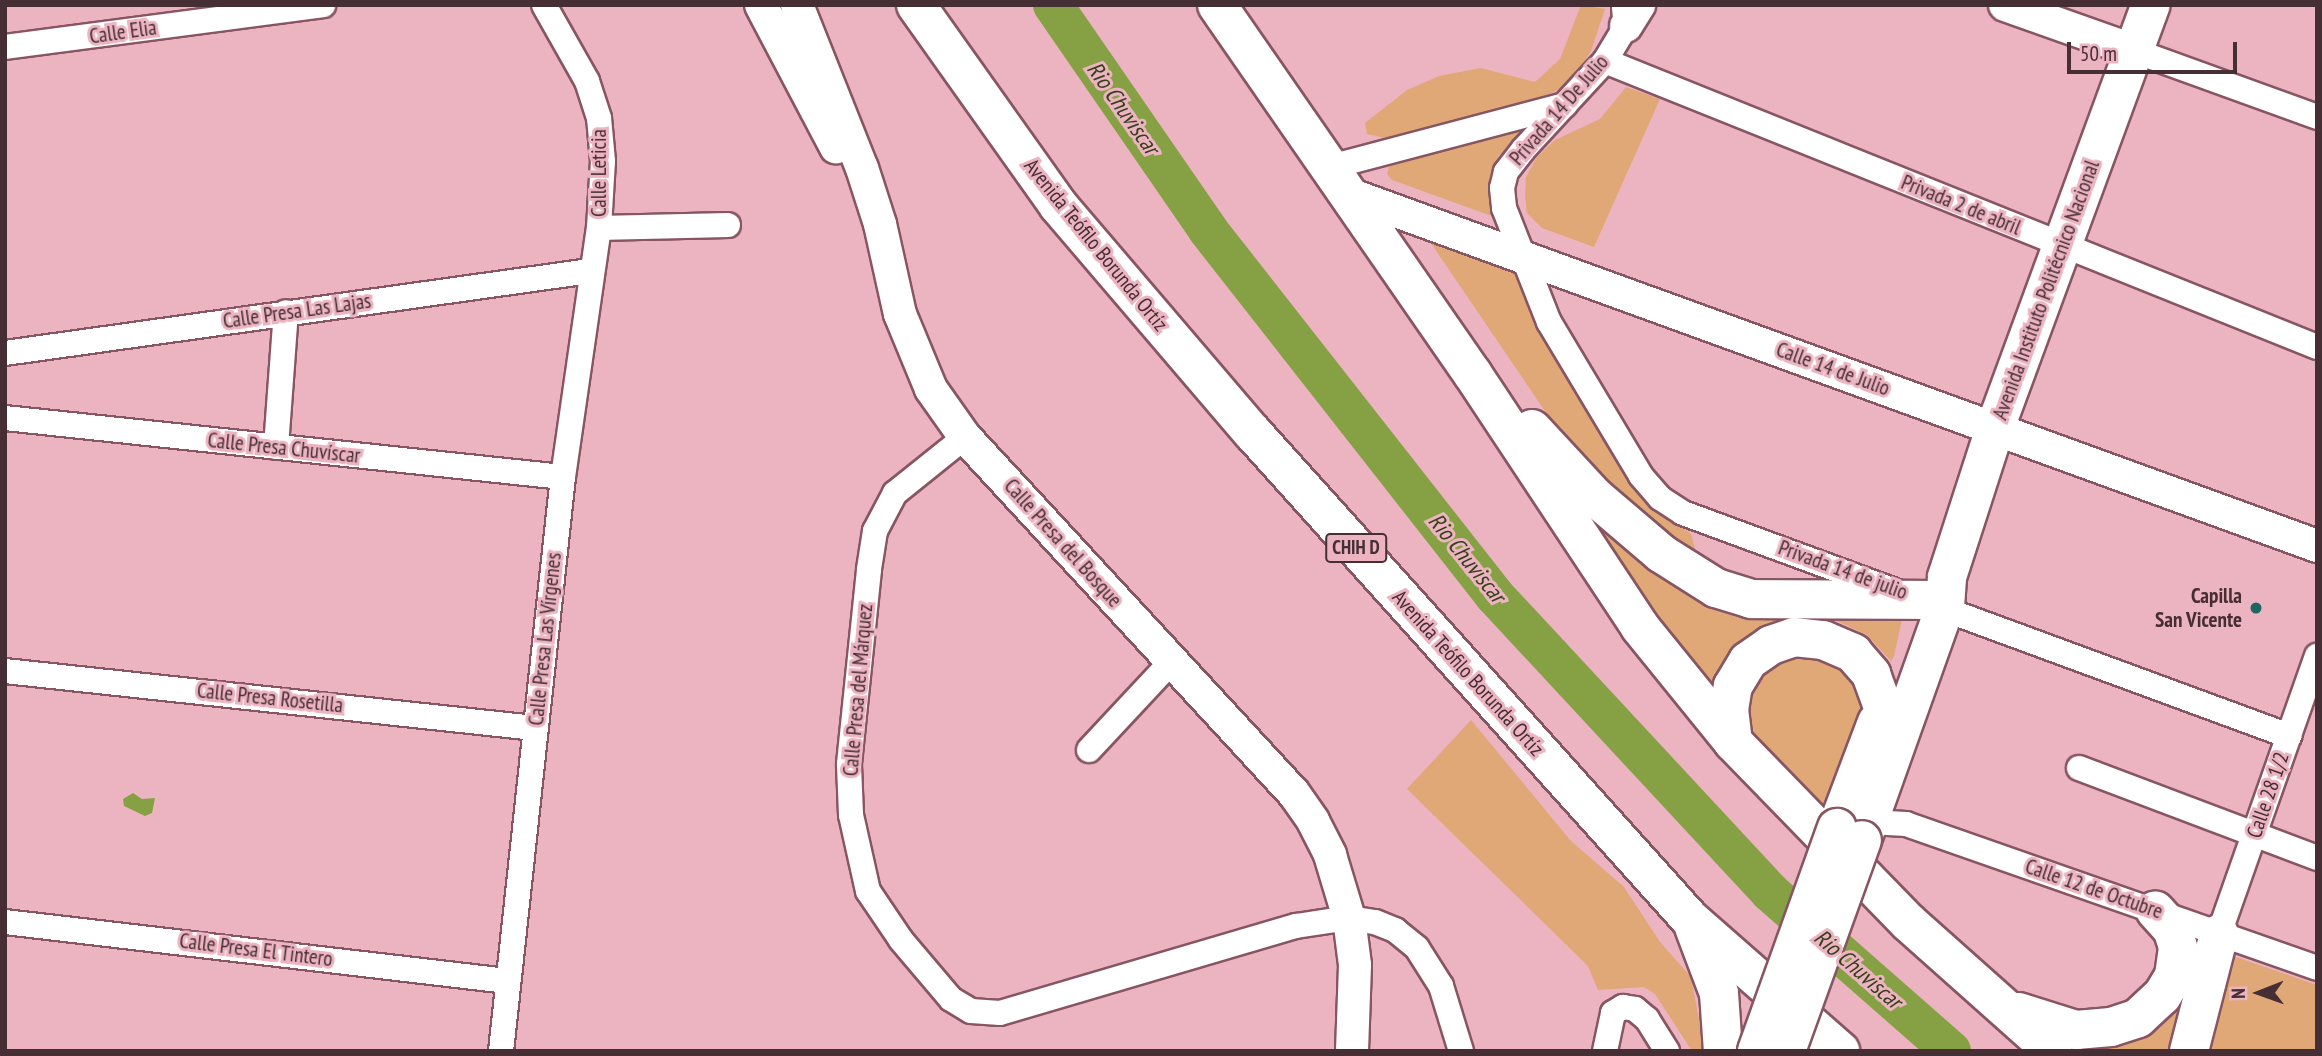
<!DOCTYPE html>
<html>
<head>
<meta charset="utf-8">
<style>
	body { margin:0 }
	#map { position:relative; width:2322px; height:1056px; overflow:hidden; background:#ecb3c0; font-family:"PT Sans Narrow",sans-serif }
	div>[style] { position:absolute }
	.green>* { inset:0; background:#dfa876 }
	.water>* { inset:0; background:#86a144 }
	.river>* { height:40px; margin:-20px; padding:0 20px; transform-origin:20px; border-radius:20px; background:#86a144 }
	.roads { filter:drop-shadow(2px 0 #885562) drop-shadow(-2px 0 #885562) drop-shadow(0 2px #885562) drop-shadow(0 -2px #885562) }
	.minor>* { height:24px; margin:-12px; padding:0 12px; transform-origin:12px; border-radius:12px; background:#fff }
	.tertiary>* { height:32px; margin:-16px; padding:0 16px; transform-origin:16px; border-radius:16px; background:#fff }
	.primary>* { height:38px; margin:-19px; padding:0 19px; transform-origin:19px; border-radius:19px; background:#fff }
	.bridges { filter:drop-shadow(2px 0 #885562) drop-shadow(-2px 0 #885562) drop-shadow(0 2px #885562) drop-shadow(0 -2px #885562) }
	.primary-bridge>* { height:38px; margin:-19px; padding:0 19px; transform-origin:19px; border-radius:19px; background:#fff }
	.dots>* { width:19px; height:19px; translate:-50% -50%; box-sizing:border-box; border:4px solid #ecb3c0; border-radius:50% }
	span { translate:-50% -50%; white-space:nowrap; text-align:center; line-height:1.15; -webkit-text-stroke:6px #ecb3c0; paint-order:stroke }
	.shield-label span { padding:2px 5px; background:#ecb3c0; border:2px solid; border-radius:5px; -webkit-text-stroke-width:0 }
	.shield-label { font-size:19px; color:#452e34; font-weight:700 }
	.street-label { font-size:21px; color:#452e34 }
	.poi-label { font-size:21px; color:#452e34; font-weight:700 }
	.right { translate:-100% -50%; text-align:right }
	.water-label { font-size:23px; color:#35401a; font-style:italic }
	.frame { position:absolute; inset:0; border:7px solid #452e34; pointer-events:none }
	.north { position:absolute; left:2224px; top:958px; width:70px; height:70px; -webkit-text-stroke:5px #ecb3c0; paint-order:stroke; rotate:269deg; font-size:19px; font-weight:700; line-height:28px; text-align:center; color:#452e34 }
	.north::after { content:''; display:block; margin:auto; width:24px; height:32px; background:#452e34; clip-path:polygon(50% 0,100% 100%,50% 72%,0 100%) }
	.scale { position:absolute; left:2067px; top:42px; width:170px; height:32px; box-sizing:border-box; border:4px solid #452e34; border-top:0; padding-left:9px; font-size:21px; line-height:24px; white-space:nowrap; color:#452e34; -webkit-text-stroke:5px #ecb3c0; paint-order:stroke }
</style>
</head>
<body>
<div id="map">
	<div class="green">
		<div style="clip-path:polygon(1581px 5px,1605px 9px,1591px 51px,1572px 82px,1546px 96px,1394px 140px,1367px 134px,1365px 123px,1407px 90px,1439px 76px,1481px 68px,1535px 82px,1560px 59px)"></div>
		<div style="clip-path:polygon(1626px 87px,1660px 99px,1594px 247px,1542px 228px,1527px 213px,1525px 196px,1526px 177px,1537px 157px,1555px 140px,1600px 119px)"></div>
		<div style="clip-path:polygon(1520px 130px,1517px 141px,1499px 155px,1491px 176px,1498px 214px,1489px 215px,1392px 180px,1387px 174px,1389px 166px,1398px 162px)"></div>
		<div style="clip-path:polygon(1420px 227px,1513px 263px,1647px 500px,1691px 534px,1696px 553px,1640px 513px,1566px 442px)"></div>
		<div style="clip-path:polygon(1576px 494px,1658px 565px,1903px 615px,1894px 656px,1891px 661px,1867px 635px,1835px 620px,1806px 615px,1775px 621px,1746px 638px,1728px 655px,1714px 681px,1705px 685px,1610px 552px)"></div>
		<div style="clip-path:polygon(1821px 652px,1856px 679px,1865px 702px,1863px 725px,1819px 818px,1747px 733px,1747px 688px,1778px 657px)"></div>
		<div style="clip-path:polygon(1471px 720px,1571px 841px,1624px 887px,1660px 942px,1691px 977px,1705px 1051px,1692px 1051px,1655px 994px,1644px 987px,1598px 990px,1588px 966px,1407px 789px)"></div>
		<div style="clip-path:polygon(2197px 940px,2201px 946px,2173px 1051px,2079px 1051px,2060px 1035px,2175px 1006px)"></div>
		<div style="clip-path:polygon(2233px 956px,2317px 985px,2317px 1051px,2210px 1051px,2214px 1017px)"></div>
	</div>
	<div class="water">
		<div style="clip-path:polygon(133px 793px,142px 799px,155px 798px,152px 813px,145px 816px,124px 806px,123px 799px)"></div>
	</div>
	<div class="river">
		<div style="left:1053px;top:5px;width:273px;rotate:55.4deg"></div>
		<div style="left:1208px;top:230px;width:465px;rotate:51.9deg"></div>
		<div style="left:1495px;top:596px;width:404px;rotate:47.1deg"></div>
		<div style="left:1770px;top:892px;width:241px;rotate:41.3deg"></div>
	</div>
	<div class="roads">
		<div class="minor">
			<div style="left:1624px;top:8px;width:18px;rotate:84deg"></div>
			<div style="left:1626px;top:26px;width:41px;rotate:121deg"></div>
			<div style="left:1605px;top:61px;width:121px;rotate:132.7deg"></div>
			<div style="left:1523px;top:150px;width:28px;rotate:128deg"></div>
			<div style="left:1506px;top:172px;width:16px;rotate:104deg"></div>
			<div style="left:1502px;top:188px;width:20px;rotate:84deg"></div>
			<div style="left:1504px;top:208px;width:123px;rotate:68.5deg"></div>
			<div style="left:1549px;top:322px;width:179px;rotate:59.1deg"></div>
			<div style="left:1641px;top:476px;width:29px;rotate:49deg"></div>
			<div style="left:1660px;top:498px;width:27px;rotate:33deg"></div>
			<div style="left:1683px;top:513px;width:646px;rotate:20.2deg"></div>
			<div style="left:5px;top:47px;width:321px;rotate:-7.5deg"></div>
			<div style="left:2135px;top:51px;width:194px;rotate:19.9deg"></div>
			<div style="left:1605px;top:61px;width:767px;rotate:21.88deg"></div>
			<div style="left:1330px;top:167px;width:243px;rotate:-14.8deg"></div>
			<div style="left:599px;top:228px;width:129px;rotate:-1.3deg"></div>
			<div style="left:5px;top:353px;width:591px;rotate:-7.98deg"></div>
			<div style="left:5px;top:418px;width:561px;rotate:6.04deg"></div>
			<div style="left:965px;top:437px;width:90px;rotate:141.3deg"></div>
			<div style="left:895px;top:493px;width:43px;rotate:117.8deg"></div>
			<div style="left:875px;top:531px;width:39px;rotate:99deg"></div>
			<div style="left:869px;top:570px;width:196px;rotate:95.9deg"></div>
			<div style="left:849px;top:765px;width:50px;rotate:87.7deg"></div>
			<div style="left:851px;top:815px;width:78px;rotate:77.4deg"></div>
			<div style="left:868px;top:891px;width:59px;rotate:56deg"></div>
			<div style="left:901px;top:940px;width:77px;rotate:49.7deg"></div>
			<div style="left:951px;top:999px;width:23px;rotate:31deg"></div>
			<div style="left:971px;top:1011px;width:29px;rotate:4deg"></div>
			<div style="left:1000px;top:1013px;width:309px;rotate:-16.4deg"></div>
			<div style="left:1296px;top:926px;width:54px;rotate:-8.6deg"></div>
			<div style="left:1349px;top:918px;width:26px;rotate:9deg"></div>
			<div style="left:1375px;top:922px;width:22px;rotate:22deg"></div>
			<div style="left:1395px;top:930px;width:28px;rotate:39deg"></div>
			<div style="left:1417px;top:948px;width:45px;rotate:57.7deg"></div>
			<div style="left:1441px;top:986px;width:68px;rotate:72.9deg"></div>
			<div style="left:276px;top:447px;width:135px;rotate:-85.8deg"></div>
			<div style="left:5px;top:671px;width:533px;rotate:6.14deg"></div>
			<div style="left:1089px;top:750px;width:120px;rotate:-47deg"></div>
			<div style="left:2079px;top:768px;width:254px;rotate:20.7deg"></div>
			<div style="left:1869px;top:822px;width:37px;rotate:3deg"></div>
			<div style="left:1906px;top:824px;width:435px;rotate:19.3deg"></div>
			<div style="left:5px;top:922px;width:505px;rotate:6.7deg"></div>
			<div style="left:2219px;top:934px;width:295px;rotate:-70.6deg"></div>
			<div style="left:501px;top:1051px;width:577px;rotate:-83.84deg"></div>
			<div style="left:563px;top:477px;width:252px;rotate:-81.8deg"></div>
			<div style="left:599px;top:228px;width:67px;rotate:-86.6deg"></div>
			<div style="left:603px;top:161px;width:43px;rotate:-95.3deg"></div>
			<div style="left:599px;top:118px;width:39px;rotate:-108deg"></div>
			<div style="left:587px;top:81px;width:87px;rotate:-119.5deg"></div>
			<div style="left:1605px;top:1051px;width:39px;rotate:-78deg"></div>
			<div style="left:1613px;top:1013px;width:12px;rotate:-31deg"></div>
			<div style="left:1623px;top:1007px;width:12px;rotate:9deg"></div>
			<div style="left:1635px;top:1009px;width:16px;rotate:40deg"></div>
			<div style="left:1647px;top:1019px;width:38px;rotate:58deg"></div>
		</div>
		<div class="tertiary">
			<div style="left:761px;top:5px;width:161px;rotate:62.2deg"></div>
			<div style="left:797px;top:5px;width:175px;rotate:68.3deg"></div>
			<div style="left:862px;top:168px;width:59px;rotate:72.2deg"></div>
			<div style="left:880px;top:224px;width:92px;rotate:77.5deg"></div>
			<div style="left:900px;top:314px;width:81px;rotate:67.5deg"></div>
			<div style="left:931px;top:389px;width:59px;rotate:54.7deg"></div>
			<div style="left:965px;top:437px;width:483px;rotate:47.3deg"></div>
			<div style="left:1293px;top:792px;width:35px;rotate:55deg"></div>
			<div style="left:1313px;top:821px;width:38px;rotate:63deg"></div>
			<div style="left:1330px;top:855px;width:66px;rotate:73.2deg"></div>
			<div style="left:1349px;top:918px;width:47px;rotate:82.7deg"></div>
			<div style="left:1355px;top:965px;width:86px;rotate:92deg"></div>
			<div style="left:2005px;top:5px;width:138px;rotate:19.5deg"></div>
			<div style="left:1626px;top:26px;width:25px;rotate:-58deg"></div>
			<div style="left:1349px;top:194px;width:1030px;rotate:19.98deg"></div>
		</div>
		<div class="primary">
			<div style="left:916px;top:5px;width:245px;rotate:54.6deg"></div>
			<div style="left:1058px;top:205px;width:300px;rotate:49.5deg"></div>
			<div style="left:1253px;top:433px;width:654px;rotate:48.04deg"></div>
			<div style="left:1690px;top:919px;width:200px;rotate:41.3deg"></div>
			<div style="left:1217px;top:5px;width:448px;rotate:55.3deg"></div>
			<div style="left:1472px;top:373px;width:305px;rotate:56.5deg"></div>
			<div style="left:1640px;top:627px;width:148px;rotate:51deg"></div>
			<div style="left:1733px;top:742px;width:251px;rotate:45.8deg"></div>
			<div style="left:1908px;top:922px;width:194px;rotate:41.7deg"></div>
			<div style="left:1532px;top:429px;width:91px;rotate:47.2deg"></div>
			<div style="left:1594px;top:496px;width:89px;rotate:40.5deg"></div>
			<div style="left:1662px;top:554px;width:64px;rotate:32.2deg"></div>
			<div style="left:1716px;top:588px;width:37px;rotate:17deg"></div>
			<div style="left:1751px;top:599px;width:175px;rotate:0.3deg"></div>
			<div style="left:1733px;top:742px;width:32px;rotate:-97deg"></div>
			<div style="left:1729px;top:710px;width:24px;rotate:-81deg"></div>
			<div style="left:1733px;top:686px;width:29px;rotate:-59deg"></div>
			<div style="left:1748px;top:661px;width:28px;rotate:-35deg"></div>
			<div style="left:1771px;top:645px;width:24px;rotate:-19deg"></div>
			<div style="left:1794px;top:637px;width:29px;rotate:6deg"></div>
			<div style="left:1823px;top:640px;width:33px;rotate:23deg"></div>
			<div style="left:1853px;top:653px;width:28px;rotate:49deg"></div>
			<div style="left:1871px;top:674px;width:35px;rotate:70deg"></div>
			<div style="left:1837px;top:828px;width:113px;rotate:-69.3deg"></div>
			<div style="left:1862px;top:840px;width:247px;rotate:-70.4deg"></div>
			<div style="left:1945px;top:607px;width:30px;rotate:-86deg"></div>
			<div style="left:1947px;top:577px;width:157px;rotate:-72.1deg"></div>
			<div style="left:1995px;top:428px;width:451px;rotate:-69.8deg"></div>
			<div style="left:1694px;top:927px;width:71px;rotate:69.3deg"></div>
			<div style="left:1719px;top:993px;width:58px;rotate:86.1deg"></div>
			<div style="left:2019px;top:1012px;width:60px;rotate:17.5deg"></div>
			<div style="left:2076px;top:1030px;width:35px;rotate:-5deg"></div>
			<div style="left:2111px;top:1027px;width:28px;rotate:-18deg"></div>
			<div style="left:2138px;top:1018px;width:33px;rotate:-43deg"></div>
			<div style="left:2162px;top:996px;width:23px;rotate:-59deg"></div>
			<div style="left:2174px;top:976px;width:29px;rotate:-82deg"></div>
			<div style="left:2178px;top:947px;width:19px;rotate:-108deg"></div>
			<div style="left:2172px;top:929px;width:25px;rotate:-132deg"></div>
			<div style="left:2189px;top:1051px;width:121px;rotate:-75.6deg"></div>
		</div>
	</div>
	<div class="bridges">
		<div class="primary-bridge">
			<div style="left:1757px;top:1051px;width:237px;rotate:-70.3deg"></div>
			<div style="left:1786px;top:1051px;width:224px;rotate:-70.2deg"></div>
		</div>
	</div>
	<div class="dots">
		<div style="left:2256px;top:608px;background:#1e675e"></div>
	</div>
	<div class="shield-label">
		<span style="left:1356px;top:548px">CHIH D</span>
	</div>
	<div class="street-label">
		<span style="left:123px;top:32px;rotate:-8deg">Calle Elia</span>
		<span style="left:1559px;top:110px;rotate:-49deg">Privada 14 De Julio</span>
		<span style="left:599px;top:173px;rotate:-90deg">Calle Leticia</span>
		<span style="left:1961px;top:205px;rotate:22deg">Privada 2 de abril</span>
		<span style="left:1096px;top:245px;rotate:51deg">Avenida Teófilo Borunda Ortíz</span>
		<span style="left:2046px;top:290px;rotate:-70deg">Avenida Instituto Politécnico Nacional</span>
		<span style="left:297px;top:311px;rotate:-8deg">Calle Presa Las Lajas</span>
		<span style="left:1833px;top:369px;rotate:20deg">Calle 14 de Julio</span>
		<span style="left:284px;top:448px;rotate:6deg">Calle Presa Chuvíscar</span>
		<span style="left:1063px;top:543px;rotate:48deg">Calle Presa del Bosque</span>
		<span style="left:1843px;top:570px;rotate:20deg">Privada 14 de julio</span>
		<span style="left:545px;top:639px;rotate:-84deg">Calle Presa Las Vírgenes</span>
		<span style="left:1468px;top:673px;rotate:48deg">Avenida Teófilo Borunda Ortíz</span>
		<span style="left:858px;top:690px;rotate:-85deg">Calle Presa del Márquez</span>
		<span style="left:270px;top:698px;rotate:6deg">Calle Presa Rosetilla</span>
		<span style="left:2268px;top:795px;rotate:-71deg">Calle 28 1/2</span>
		<span style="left:2094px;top:889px;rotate:19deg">Calle 12 de Octubre</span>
		<span style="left:256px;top:950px;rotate:7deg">Calle Presa El Tintero</span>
	</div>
	<div class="poi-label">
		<span class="right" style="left:2242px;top:608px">Capilla<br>San Vicente</span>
	</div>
	<div class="water-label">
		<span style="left:1123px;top:108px;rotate:55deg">Rio Chuviscar</span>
		<span style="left:1467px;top:558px;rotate:51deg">Rio Chuviscar</span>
		<span style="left:1858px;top:969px;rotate:41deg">Rio Chuviscar</span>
	</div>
	<div class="frame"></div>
	<div class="north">N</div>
	<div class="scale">50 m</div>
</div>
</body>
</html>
